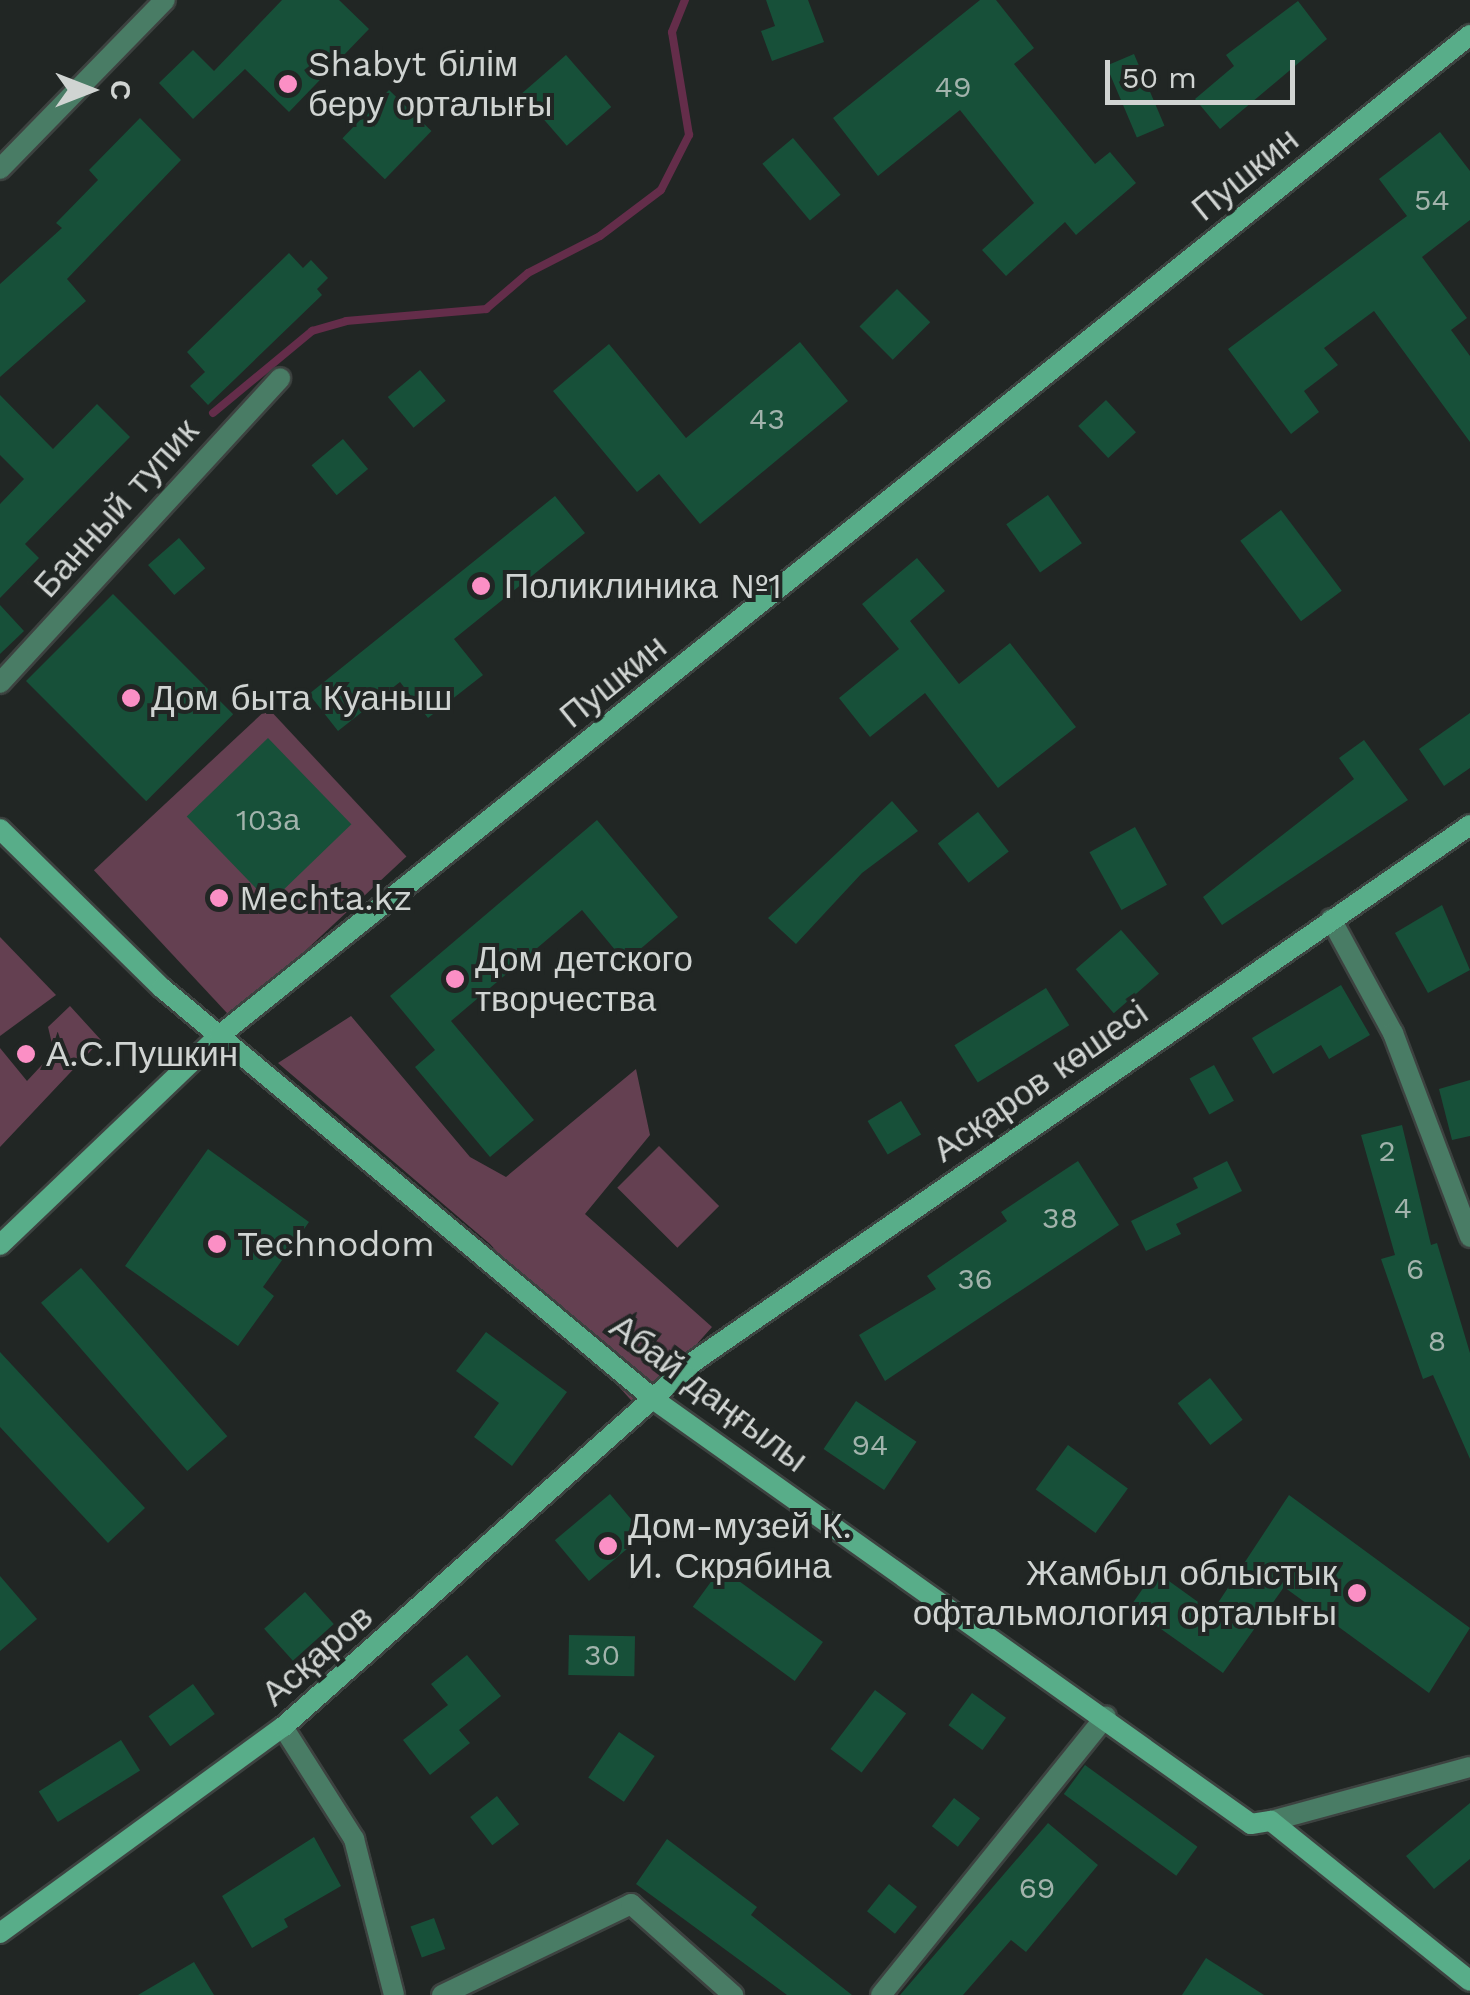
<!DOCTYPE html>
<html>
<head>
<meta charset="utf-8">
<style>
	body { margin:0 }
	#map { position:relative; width:1470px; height:1995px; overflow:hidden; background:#212624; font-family:"Work Sans",sans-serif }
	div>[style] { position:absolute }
	.green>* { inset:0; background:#644051; transform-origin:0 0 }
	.stream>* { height:8px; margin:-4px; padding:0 4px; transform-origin:4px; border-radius:4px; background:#642d4a }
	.building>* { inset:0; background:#175039; transform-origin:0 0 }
	.roads { filter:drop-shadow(2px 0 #3d4240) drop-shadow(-2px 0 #3d4240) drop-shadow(0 2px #3d4240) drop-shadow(0 -2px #3d4240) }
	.street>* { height:20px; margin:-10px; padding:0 10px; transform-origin:10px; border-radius:10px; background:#497c65 }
	.secondary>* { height:20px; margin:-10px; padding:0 10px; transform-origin:10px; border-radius:10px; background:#58ad89 }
	.dots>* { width:28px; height:28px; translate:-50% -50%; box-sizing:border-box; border:5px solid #212624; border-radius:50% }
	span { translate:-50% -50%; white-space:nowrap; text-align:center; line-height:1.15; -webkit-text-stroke:8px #212624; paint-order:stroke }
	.number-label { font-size:30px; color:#a2b3ac }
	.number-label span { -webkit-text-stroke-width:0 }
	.poi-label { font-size:35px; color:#d0d4d2 }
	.left { translate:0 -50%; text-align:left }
	.right { translate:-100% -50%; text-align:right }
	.street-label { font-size:35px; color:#d0d4d2 }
	.north { position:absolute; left:40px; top:40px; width:100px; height:100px; -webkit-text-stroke:8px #212624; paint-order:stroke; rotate:90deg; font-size:28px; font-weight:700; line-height:40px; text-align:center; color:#d0d4d2 }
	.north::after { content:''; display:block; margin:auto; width:35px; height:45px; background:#d0d4d2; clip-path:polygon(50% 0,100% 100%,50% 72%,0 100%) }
	.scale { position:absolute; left:1105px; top:60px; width:190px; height:45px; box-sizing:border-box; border:5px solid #d0d4d2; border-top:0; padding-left:12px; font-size:30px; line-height:35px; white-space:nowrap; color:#d0d4d2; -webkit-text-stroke:8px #212624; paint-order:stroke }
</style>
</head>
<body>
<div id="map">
	<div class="green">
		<div style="left:268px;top:708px;width:203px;height:238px;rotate:47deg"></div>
		<div style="clip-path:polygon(0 937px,56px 995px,0 1036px)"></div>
		<div style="clip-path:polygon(70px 1006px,101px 1040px,0 1147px,0 1048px,27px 1081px,54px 1052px,48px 1027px)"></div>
		<div style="clip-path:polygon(351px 1016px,470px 1157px,506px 1177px,636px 1069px,650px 1135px,585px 1214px,712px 1327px,639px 1409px,490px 1244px,278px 1063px)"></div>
		<div style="left:659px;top:1146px;width:85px;height:59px;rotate:45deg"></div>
	</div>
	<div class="stream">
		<div style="left:213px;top:413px;width:129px;rotate:-39.6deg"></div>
		<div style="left:312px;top:331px;width:35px;rotate:-16deg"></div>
		<div style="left:346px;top:321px;width:141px;rotate:-4.9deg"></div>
		<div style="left:486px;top:309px;width:55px;rotate:-40.6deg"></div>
		<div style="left:528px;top:273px;width:81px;rotate:-27.2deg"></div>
		<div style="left:600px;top:236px;width:76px;rotate:-37deg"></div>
		<div style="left:661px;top:190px;width:62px;rotate:-63deg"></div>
		<div style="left:689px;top:135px;width:104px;rotate:-99.4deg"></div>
		<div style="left:672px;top:32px;width:35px;rotate:-68deg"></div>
	</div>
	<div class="building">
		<div style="clip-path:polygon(282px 0,339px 0,369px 29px,289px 112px,245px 69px,193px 119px,159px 83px,193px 50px,214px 71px)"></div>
		<div style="clip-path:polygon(766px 0,808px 0,824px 42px,772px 61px,761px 31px,775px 26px)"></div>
		<div style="clip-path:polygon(980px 0,996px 0,1034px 48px,1014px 64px,1095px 164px,1110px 152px,1136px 183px,1076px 235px,1065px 222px,1006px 276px,982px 250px,1034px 203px,960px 110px,878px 176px,833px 118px)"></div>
		<div style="clip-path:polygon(1298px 1px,1327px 39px,1220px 129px,1195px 99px,1234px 66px,1226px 55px)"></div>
		<div style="left:1134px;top:54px;width:78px;height:30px;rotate:67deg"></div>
		<div style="left:566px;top:55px;width:69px;height:59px;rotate:49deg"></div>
		<div style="left:389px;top:90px;width:59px;height:67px;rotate:44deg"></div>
		<div style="clip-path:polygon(140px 118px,181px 160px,67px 279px,86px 301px,0 377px,0 284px,62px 228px,56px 223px,98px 180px,89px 170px)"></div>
		<div style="clip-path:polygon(1440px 132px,1470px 171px,1470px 220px,1422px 257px,1467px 318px,1451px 330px,1470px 356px,1470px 442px,1374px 311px,1324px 348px,1338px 365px,1304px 391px,1319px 412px,1291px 434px,1228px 349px,1407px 216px,1379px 179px)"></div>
		<div style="left:793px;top:138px;width:74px;height:40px;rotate:50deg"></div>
		<div style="clip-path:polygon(289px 253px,303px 268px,311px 260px,328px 278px,317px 289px,322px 295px,208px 405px,190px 386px,205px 372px,187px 352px)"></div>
		<div style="left:897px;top:289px;width:47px;height:53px;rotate:45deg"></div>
		<div style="clip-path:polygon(800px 342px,848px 401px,700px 524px,659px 474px,637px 492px,553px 391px,609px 344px,686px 438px)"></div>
		<div style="left:420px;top:370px;width:40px;height:42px;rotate:50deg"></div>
		<div style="clip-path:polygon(0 395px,53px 449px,97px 404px,130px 437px,25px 544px,39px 558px,0 598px,0 504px,24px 479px,0 455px)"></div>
		<div style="left:1106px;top:400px;width:44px;height:38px;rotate:47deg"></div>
		<div style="left:343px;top:439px;width:39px;height:41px;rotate:50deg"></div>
		<div style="left:1048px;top:495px;width:59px;height:51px;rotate:55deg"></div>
		<div style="clip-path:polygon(555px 496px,585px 533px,454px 639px,483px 675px,428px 718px,400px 682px,338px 731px,309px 694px)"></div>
		<div style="left:1281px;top:510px;width:101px;height:51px;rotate:53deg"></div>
		<div style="left:179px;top:538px;width:40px;height:41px;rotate:49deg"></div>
		<div style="clip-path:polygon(917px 558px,945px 591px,910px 621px,959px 684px,1010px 643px,1076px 727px,998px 788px,925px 693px,870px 737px,839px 698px,899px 649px,862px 604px)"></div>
		<div style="left:113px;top:594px;width:170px;height:123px;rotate:45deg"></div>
		<div style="clip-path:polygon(0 605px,24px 631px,0 654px)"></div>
		<div style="clip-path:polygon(1470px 713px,1470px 768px,1444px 786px,1419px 749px)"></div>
		<div style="left:268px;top:738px;width:120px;height:113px;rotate:46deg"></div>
		<div style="clip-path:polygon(1364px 740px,1408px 800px,1222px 925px,1203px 897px,1354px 779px,1339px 758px)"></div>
		<div style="clip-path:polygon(892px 801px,918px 831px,862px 873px,796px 944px,768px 918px)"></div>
		<div style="left:978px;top:812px;width:50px;height:51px;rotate:52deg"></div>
		<div style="clip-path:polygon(597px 820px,678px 917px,625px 962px,582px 910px,451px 1021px,534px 1120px,490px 1157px,415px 1067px,435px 1050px,390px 996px)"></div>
		<div style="left:1135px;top:827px;width:66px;height:52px;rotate:61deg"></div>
		<div style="clip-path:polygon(1442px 905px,1470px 970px,1428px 993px,1395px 933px)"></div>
		<div style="left:1121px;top:930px;width:58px;height:60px;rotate:49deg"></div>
		<div style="clip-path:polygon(1341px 985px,1370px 1035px,1329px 1059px,1321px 1045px,1273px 1074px,1252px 1038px)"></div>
		<div style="left:1046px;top:988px;width:44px;height:108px;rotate:58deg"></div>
		<div style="left:1214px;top:1065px;width:41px;height:28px;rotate:61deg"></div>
		<div style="clip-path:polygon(1470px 1080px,1470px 1136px,1452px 1140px,1439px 1089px)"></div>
		<div style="left:901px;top:1101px;width:39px;height:39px;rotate:59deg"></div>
		<div style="clip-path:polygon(1402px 1125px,1431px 1245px,1437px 1243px,1470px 1353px,1470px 1459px,1433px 1375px,1423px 1379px,1381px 1259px,1395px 1255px,1361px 1135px)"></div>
		<div style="clip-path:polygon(208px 1149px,309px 1222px,263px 1287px,274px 1296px,238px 1346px,125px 1266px)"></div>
		<div style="clip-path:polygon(1078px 1161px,1119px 1225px,885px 1381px,859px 1335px,936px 1289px,927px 1276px,1007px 1221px,1001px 1212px)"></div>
		<div style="clip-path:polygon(1227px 1161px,1242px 1191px,1176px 1224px,1181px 1234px,1146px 1251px,1131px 1221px,1198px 1188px,1193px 1178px)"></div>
		<div style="left:81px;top:1268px;width:223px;height:53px;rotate:49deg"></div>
		<div style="clip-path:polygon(486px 1332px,567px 1392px,512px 1466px,474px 1437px,499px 1403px,456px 1371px)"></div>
		<div style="clip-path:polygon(0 1352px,145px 1508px,108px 1543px,0 1427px)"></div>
		<div style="left:1210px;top:1378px;width:53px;height:41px;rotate:52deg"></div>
		<div style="left:856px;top:1401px;width:73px;height:58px;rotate:34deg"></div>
		<div style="left:1068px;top:1445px;width:74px;height:55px;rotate:36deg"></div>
		<div style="left:610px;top:1494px;width:53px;height:72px;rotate:50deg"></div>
		<div style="clip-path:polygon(1289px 1495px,1470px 1628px,1429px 1693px,1284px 1587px,1223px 1673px,1130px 1607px,1155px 1571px,1212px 1612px)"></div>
		<div style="left:721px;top:1568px;width:126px;height:48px;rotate:36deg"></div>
		<div style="clip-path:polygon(0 1576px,37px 1619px,0 1651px)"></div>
		<div style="left:305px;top:1592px;width:43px;height:55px;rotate:48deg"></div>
		<div style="left:569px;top:1635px;width:66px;height:40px;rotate:1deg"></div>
		<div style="clip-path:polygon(467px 1655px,501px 1696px,459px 1730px,470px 1743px,430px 1775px,403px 1740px,448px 1705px,431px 1684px)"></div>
		<div style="left:193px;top:1684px;width:37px;height:55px;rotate:54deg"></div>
		<div style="left:875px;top:1690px;width:39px;height:74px;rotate:37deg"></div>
		<div style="left:972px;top:1693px;width:42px;height:40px;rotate:36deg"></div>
		<div style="left:619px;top:1732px;width:43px;height:55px;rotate:34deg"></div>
		<div style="left:121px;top:1740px;width:36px;height:97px;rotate:58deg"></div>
		<div style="left:1085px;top:1765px;width:139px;height:36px;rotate:36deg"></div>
		<div style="left:497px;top:1796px;width:36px;height:34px;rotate:52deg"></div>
		<div style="left:954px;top:1798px;width:33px;height:36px;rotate:38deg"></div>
		<div style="clip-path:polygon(1470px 1803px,1470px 1859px,1434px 1889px,1406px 1856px)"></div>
		<div style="clip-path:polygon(1048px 1823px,1098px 1865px,1026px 1952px,1011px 1940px,963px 1995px,900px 1995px)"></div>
		<div style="clip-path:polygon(314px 1837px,341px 1886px,284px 1919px,288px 1927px,252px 1948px,222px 1896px)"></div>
		<div style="clip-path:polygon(667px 1839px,757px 1907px,751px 1915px,852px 1995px,787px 1995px,636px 1884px)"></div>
		<div style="left:889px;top:1884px;width:36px;height:35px;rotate:39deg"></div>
		<div style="left:434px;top:1918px;width:33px;height:25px;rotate:70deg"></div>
		<div style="clip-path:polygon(1206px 1958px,1264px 1995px,1182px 1995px)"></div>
		<div style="clip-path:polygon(194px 1962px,214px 1995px,138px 1995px)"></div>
	</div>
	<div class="roads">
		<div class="street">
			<div style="left:0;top:169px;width:236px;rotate:-45.7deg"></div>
			<div style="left:0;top:683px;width:414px;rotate:-47.4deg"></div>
			<div style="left:1331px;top:919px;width:130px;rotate:61.5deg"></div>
			<div style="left:1393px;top:1033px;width:218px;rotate:69.3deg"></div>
			<div style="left:283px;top:1727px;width:133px;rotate:57.6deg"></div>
			<div style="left:354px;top:1839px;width:161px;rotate:75.6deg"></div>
			<div style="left:1271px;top:1821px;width:206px;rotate:-15.2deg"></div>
			<div style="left:442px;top:1995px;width:210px;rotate:-25.7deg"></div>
			<div style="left:631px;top:1904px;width:137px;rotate:41.7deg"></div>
			<div style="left:881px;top:1995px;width:358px;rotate:-51.1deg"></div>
		</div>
		<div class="secondary">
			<div style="left:0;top:829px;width:227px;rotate:44.5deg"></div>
			<div style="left:162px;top:988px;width:644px;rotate:39.9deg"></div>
			<div style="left:656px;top:1401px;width:730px;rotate:35.41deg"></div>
			<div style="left:1251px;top:1824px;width:20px;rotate:-9deg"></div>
			<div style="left:1271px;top:1821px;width:255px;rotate:38.8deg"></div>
			<div style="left:0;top:1245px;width:304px;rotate:-43.7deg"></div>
			<div style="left:220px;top:1035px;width:1601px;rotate:-38.66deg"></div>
			<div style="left:0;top:1933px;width:350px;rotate:-36.1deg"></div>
			<div style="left:283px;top:1727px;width:553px;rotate:-41.62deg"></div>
			<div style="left:696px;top:1360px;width:941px;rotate:-34.65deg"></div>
		</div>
	</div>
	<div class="dots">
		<div style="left:288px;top:84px;background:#fb8fc5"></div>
		<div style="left:481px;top:586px;background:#fb8fc5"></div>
		<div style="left:131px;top:698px;background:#fb8fc5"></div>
		<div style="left:219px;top:898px;background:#fb8fc5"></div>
		<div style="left:455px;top:979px;background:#fb8fc5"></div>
		<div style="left:26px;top:1054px;background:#fb8fc5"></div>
		<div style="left:217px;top:1244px;background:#fb8fc5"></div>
		<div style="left:608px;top:1546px;background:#fb8fc5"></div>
		<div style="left:1357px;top:1593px;background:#fb8fc5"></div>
	</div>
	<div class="number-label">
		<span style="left:953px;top:87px">49</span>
		<span style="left:1432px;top:200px">54</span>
		<span style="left:767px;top:419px">43</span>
		<span style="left:268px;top:820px">103а</span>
		<span style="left:1387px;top:1151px">2</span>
		<span style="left:1403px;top:1208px">4</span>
		<span style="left:1060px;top:1218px">38</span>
		<span style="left:1415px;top:1269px">6</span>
		<span style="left:975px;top:1279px">36</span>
		<span style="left:1437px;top:1341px">8</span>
		<span style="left:870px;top:1445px">94</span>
		<span style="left:602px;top:1655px">30</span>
		<span style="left:1037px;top:1888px">69</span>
	</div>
	<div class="poi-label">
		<span class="left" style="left:308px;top:84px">Shabyt білім<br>беру орталығы</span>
		<span class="left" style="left:504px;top:586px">Поликлиника №1</span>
		<span class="left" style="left:151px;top:698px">Дом быта Куаныш</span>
		<span class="left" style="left:239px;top:898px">Mechta.kz</span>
		<span class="left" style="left:475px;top:979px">Дом детского<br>творчества</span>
		<span class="left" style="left:46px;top:1054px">А.С.Пушкин</span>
		<span class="left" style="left:237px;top:1244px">Technodom</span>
		<span class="left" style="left:628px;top:1546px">Дом-музей К.<br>И. Скрябина</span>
		<span class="right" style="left:1337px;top:1593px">Жамбыл облыстық<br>офтальмология орталығы</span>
	</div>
	<div class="street-label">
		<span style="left:1245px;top:174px;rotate:-39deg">Пушкин</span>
		<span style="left:116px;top:508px;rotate:-48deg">Банный тупик</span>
		<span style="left:613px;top:681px;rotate:-39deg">Пушкин</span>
		<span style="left:1040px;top:1081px;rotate:-35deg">Асқаров көшесі</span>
		<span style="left:709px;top:1393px;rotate:37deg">Абай даңғылы</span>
		<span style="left:317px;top:1655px;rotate:-41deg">Асқаров</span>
	</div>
	<div class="north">С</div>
	<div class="scale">50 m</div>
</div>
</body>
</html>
